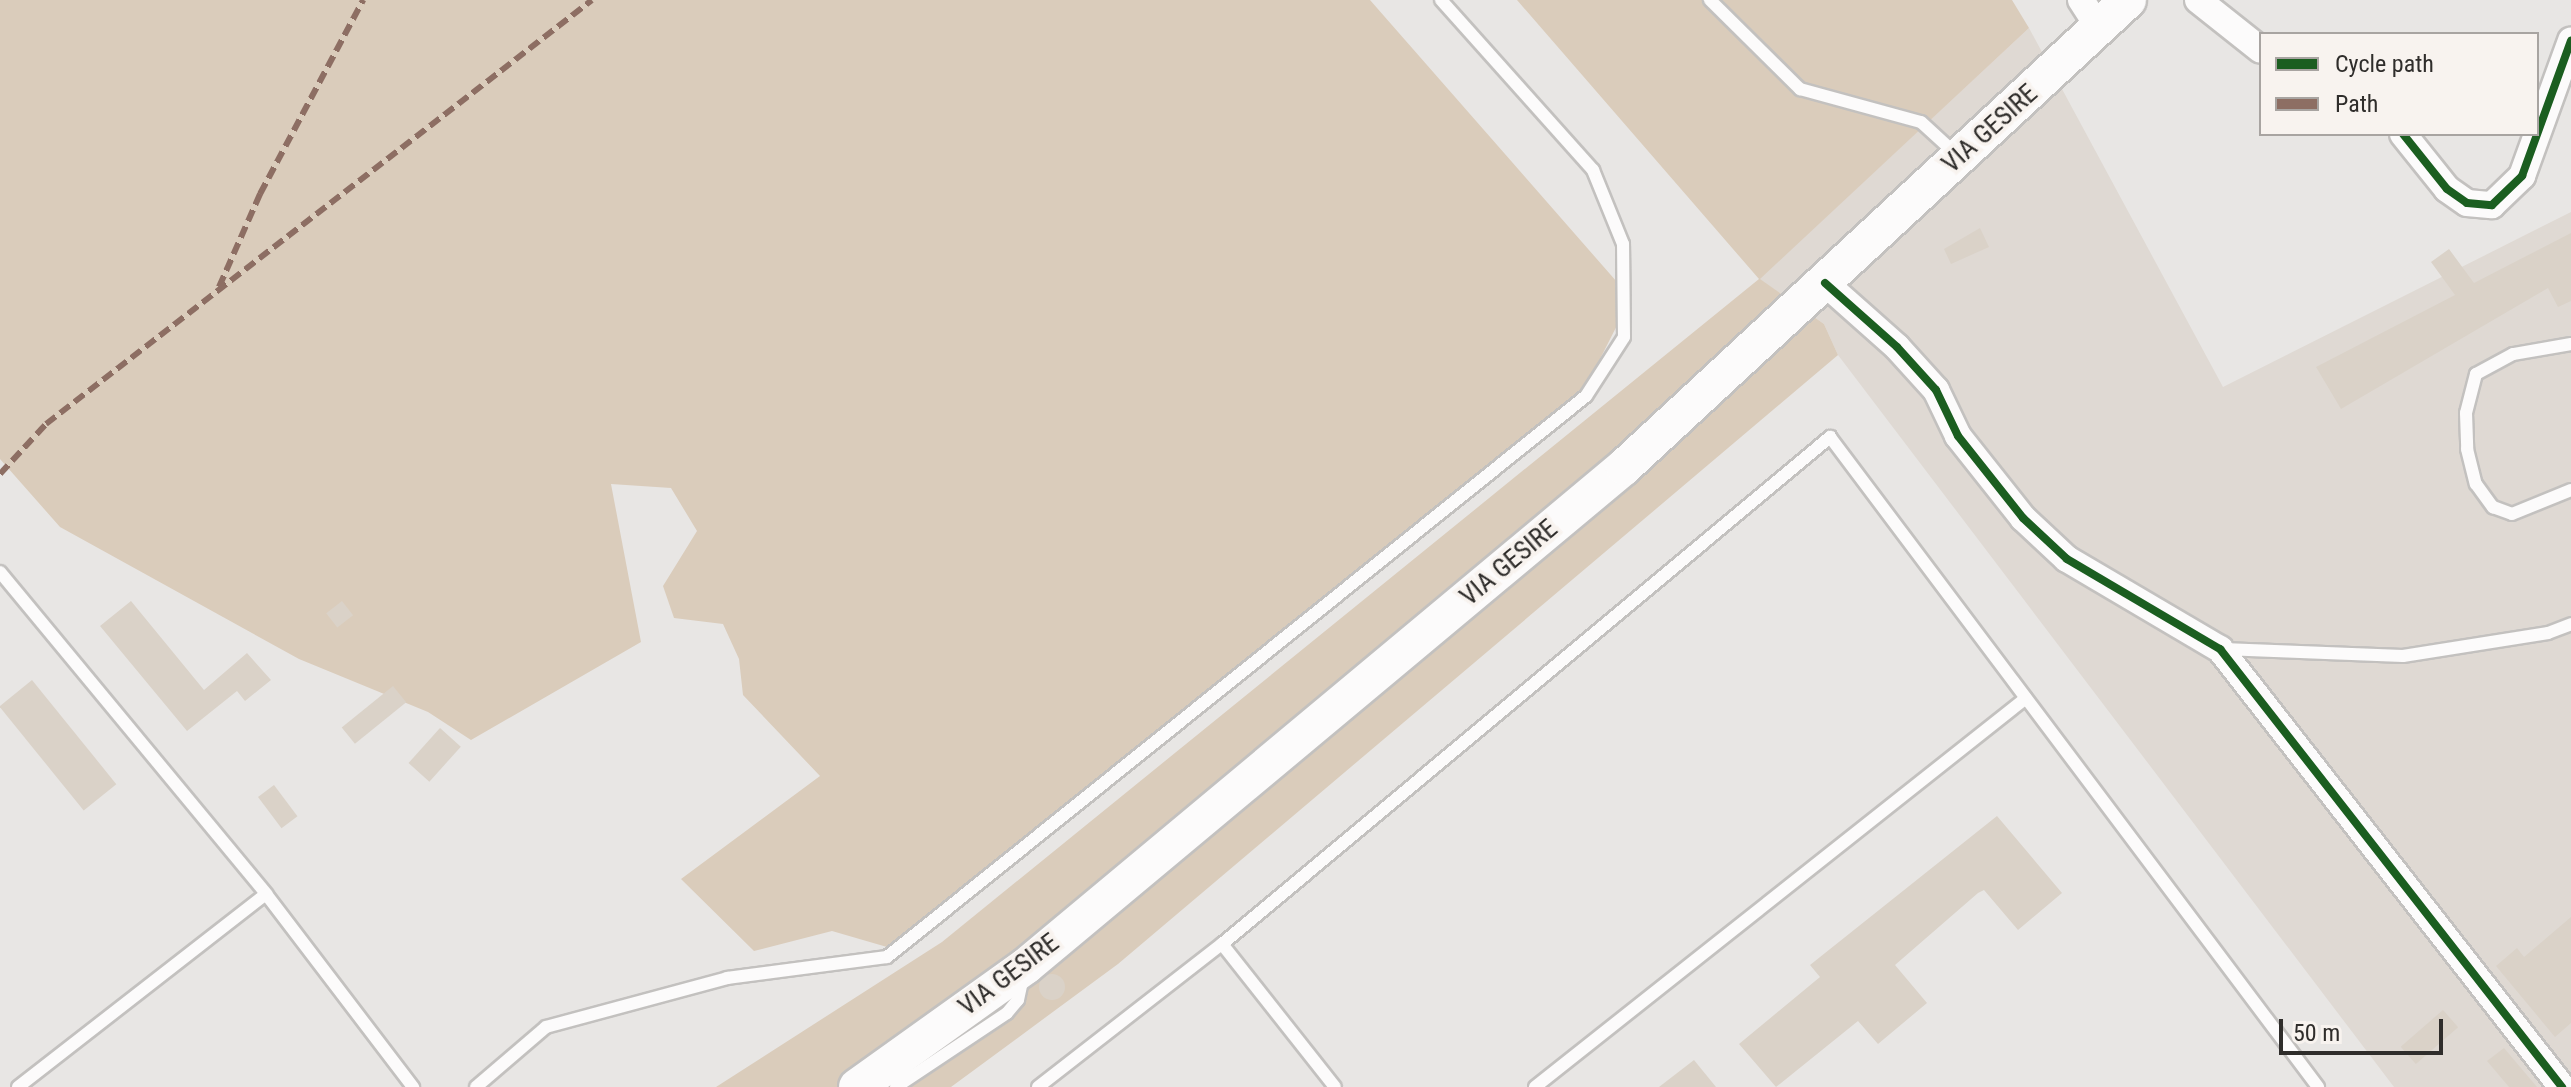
<!DOCTYPE html>
<html>
<head>
<meta charset="utf-8">
<style>
	body { margin:0 }
	#map { position:relative; width:2571px; height:1087px; overflow:hidden; background:#e8e6e4; font-family:"Roboto Condensed",sans-serif }
	div>[style] { position:absolute }
	.built>* { inset:0; background:#dfd9d3 }
	.green>* { inset:0; background:#daccbb }
	.building>* { inset:0; background:#dad2c8; transform-origin:0 0 }
	.round { border-radius:50% }
	.roads { filter:drop-shadow(2px 0 #c3c1bf) drop-shadow(-2px 0 #c3c1bf) drop-shadow(0 2px #c3c1bf) drop-shadow(0 -2px #c3c1bf) }
	.service>* { height:12px; margin:-6px; padding:0 6px; transform-origin:6px; border-radius:6px; background:#fcfbfb }
	.minor>* { height:26px; margin:-13px; padding:0 13px; transform-origin:13px; border-radius:13px; background:#fcfbfb }
	.secondary>* { height:36px; margin:-18px; padding:0 18px; transform-origin:18px; border-radius:18px; background:#fcfbfb }
	.quiet>* { height:6px; margin-top:-3px; transform-origin:0; background:repeating-linear-gradient(90deg,#8d6e63 0 12px,transparent 0 18px) }
	.cycleway>* { height:8px; margin:-4px; padding:0 4px; transform-origin:4px; border-radius:4px; background:#1b5e20 }
	span { translate:-50% -50%; white-space:nowrap; text-align:center; line-height:1.15; -webkit-text-stroke:7px #f8f3ef; paint-order:stroke }
	.street-label { font-size:26px; color:#2f2d2b }
	.legend { position:absolute; left:2259px; top:32px; width:280px; height:104px; box-sizing:border-box; background:#f8f3ef; border:2px solid #a8a4a1; margin:0; padding:10px 14px; list-style:none; font-size:24px; color:#2f2d2b }
	.legend li { display:flex; align-items:center; gap:16px; height:40px }
	.legend b { width:40px; border:2px solid #a8a4a1 }
	.scale { position:absolute; left:2279px; top:1019px; width:164px; height:36px; box-sizing:border-box; border:4px solid #2f2d2b; border-top:0; padding-left:10px; font-size:24px; line-height:28px; white-space:nowrap; color:#2f2d2b; -webkit-text-stroke:6px #f8f3ef; paint-order:stroke }
</style>
</head>
<body>
<div id="map">
	<div class="built">
		<div style="clip-path:polygon(2029px 28px,2223px 387px,2571px 212px,2571px 1087px,2394px 1087px,1838px 355px,1824px 324px,1759px 279px)"></div>
	</div>
	<div class="green">
		<div style="clip-path:polygon(0 0,1370px 0,1631px 298px,1575px 408px,887px 947px,832px 931px,754px 951px,681px 879px,820px 776px,743px 695px,739px 659px,723px 624px,674px 618px,663px 586px,697px 531px,671px 488px,611px 484px,641px 642px,471px 740px,428px 712px,299px 659px,60px 527px,0 459px)"></div>
		<div style="clip-path:polygon(1517px 0,2012px 0,2029px 28px,1760px 279px,1824px 324px,1838px 355px,1118px 964px,951px 1087px,716px 1087px,942px 942px,1759px 279px)"></div>
	</div>
	<div class="building">
		<div style="clip-path:polygon(1980px 228px,1989px 247px,1951px 264px,1944px 249px)"></div>
		<div style="clip-path:polygon(2571px 233px,2571px 301px,2558px 307px,2548px 288px,2341px 409px,2316px 367px,2455px 295px,2431px 262px,2449px 249px,2474px 283px)"></div>
		<div style="clip-path:polygon(131px 601px,204px 690px,247px 653px,271px 680px,245px 701px,237px 691px,187px 731px,100px 626px)"></div>
		<div style="left:342px;top:601px;width:18px;height:20px;rotate:52deg"></div>
		<div style="left:32px;top:680px;width:134px;height:42px;rotate:51deg"></div>
		<div style="left:393px;top:686px;width:21px;height:66px;rotate:51deg"></div>
		<div style="left:440px;top:728px;width:28px;height:47px;rotate:42deg"></div>
		<div style="left:274px;top:785px;width:39px;height:20px;rotate:53deg"></div>
		<div style="clip-path:polygon(1997px 816px,2062px 893px,2018px 930px,1984px 890px,1978px 893px,1895px 965px,1927px 1003px,1878px 1044px,1858px 1021px,1776px 1087px,1739px 1044px,1820px 977px,1810px 965px)"></div>
		<div style="clip-path:polygon(2571px 917px,2571px 1023px,2555px 1037px,2496px 966px,2517px 948px,2524px 957px)"></div>
		<div class="round" style="left:1039px;top:974px;width:26px;height:26px"></div>
		<div style="left:2443px;top:1010px;width:23px;height:56px;rotate:49deg"></div>
		<div style="clip-path:polygon(2504px 1048px,2537px 1087px,2509px 1087px,2487px 1061px)"></div>
		<div style="clip-path:polygon(1694px 1060px,1716px 1087px,1659px 1087px)"></div>
	</div>
	<div class="roads">
		<div class="service">
			<div style="left:1710px;top:0;width:127px;rotate:44.7deg"></div>
			<div style="left:1800px;top:89px;width:125px;rotate:15.3deg"></div>
			<div style="left:1921px;top:122px;width:49px;rotate:42.5deg"></div>
			<div style="left:2571px;top:344px;width:59px;rotate:170.2deg"></div>
			<div style="left:2513px;top:354px;width:42px;rotate:151.6deg"></div>
			<div style="left:2476px;top:374px;width:40px;rotate:104.4deg"></div>
			<div style="left:2466px;top:413px;width:36px;rotate:88deg"></div>
			<div style="left:2467px;top:449px;width:36px;rotate:76deg"></div>
			<div style="left:2476px;top:484px;width:29px;rotate:54deg"></div>
			<div style="left:2493px;top:507px;width:20px;rotate:20deg"></div>
			<div style="left:2512px;top:514px;width:64px;rotate:-22.1deg"></div>
			<div style="left:0;top:572px;width:418px;rotate:50.4deg"></div>
			<div style="left:266px;top:894px;width:243px;rotate:52.7deg"></div>
			<div style="left:2223px;top:649px;width:180px;rotate:2.2deg"></div>
			<div style="left:2403px;top:656px;width:147px;rotate:-9deg"></div>
			<div style="left:2548px;top:633px;width:25px;rotate:-21deg"></div>
			<div style="left:1222px;top:944px;width:182px;rotate:51.7deg"></div>
			<div style="left:18px;top:1087px;width:314px;rotate:-37.9deg"></div>
			<div style="left:476px;top:1087px;width:92px;rotate:-40.6deg"></div>
			<div style="left:546px;top:1027px;width:188px;rotate:-15.1deg"></div>
			<div style="left:727px;top:978px;width:161px;rotate:-7.5deg"></div>
			<div style="left:887px;top:957px;width:896px;rotate:-38.75deg"></div>
			<div style="left:1586px;top:396px;width:70px;rotate:-57.2deg"></div>
			<div style="left:1624px;top:337px;width:93px;rotate:-90.6deg"></div>
			<div style="left:1623px;top:244px;width:80px;rotate:-112.1deg"></div>
			<div style="left:1593px;top:170px;width:228px;rotate:-131.8deg"></div>
			<div style="left:896px;top:1087px;width:133px;rotate:-33.7deg"></div>
			<div style="left:1007px;top:1013px;width:17px;rotate:-50deg"></div>
			<div style="left:1018px;top:1000px;width:24px;rotate:-78deg"></div>
			<div style="left:1038px;top:1087px;width:233px;rotate:-37.9deg"></div>
			<div style="left:1222px;top:944px;width:792px;rotate:-39.82deg"></div>
			<div style="left:1830px;top:437px;width:813px;rotate:53.1deg"></div>
			<div style="left:1535px;top:1087px;width:626px;rotate:-38.39deg"></div>
		</div>
		<div class="minor">
			<div style="left:2081px;top:0;width:35px;rotate:57deg"></div>
			<div style="left:2198px;top:0;width:80px;rotate:38.4deg"></div>
			<div style="left:2403px;top:134px;width:70px;rotate:51.3deg"></div>
			<div style="left:2447px;top:189px;width:24px;rotate:35deg"></div>
			<div style="left:2467px;top:203px;width:25px;rotate:5deg"></div>
			<div style="left:2492px;top:205px;width:42px;rotate:-44deg"></div>
			<div style="left:2522px;top:176px;width:144px;rotate:-70.1deg"></div>
			<div style="left:1825px;top:283px;width:96px;rotate:41.6deg"></div>
			<div style="left:1897px;top:347px;width:58px;rotate:47.8deg"></div>
			<div style="left:1936px;top:390px;width:51px;rotate:64.4deg"></div>
			<div style="left:1958px;top:436px;width:105px;rotate:51.6deg"></div>
			<div style="left:2023px;top:518px;width:60px;rotate:43deg"></div>
			<div style="left:2067px;top:559px;width:178px;rotate:30.5deg"></div>
			<div style="left:2220px;top:649px;width:556px;rotate:52.02deg"></div>
		</div>
		<div class="secondary">
			<div style="left:857px;top:1087px;width:208px;rotate:-35.6deg"></div>
			<div style="left:1026px;top:966px;width:779px;rotate:-39.84deg"></div>
			<div style="left:1624px;top:467px;width:687px;rotate:-42.82deg"></div>
		</div>
	</div>
	<div class="quiet">
		<div style="left:219px;top:287px;width:102px;rotate:-66.2deg"></div>
		<div style="left:260px;top:194px;width:220px;rotate:-62deg"></div>
		<div style="left:0;top:474px;width:68px;rotate:-47.4deg"></div>
		<div style="left:46px;top:424px;width:691px;rotate:-37.83deg"></div>
	</div>
	<div class="cycleway">
		<div style="left:2403px;top:134px;width:70px;rotate:51.3deg"></div>
		<div style="left:2447px;top:189px;width:24px;rotate:35deg"></div>
		<div style="left:2467px;top:203px;width:25px;rotate:5deg"></div>
		<div style="left:2492px;top:205px;width:42px;rotate:-44deg"></div>
		<div style="left:2522px;top:176px;width:144px;rotate:-70.1deg"></div>
		<div style="left:1825px;top:283px;width:96px;rotate:41.6deg"></div>
		<div style="left:1897px;top:347px;width:58px;rotate:47.8deg"></div>
		<div style="left:1936px;top:390px;width:51px;rotate:64.4deg"></div>
		<div style="left:1958px;top:436px;width:105px;rotate:51.6deg"></div>
		<div style="left:2023px;top:518px;width:60px;rotate:43deg"></div>
		<div style="left:2067px;top:559px;width:178px;rotate:30.5deg"></div>
		<div style="left:2220px;top:649px;width:556px;rotate:52.02deg"></div>
	</div>
	<div class="street-label">
		<span style="left:1990px;top:129px;rotate:-42deg">VIA GESIRE</span>
		<span style="left:1509px;top:563px;rotate:-40deg">VIA GESIRE</span>
		<span style="left:1009px;top:975px;rotate:-37deg">VIA GESIRE</span>
	</div>
	<ul class="legend">
	<li><b style="height:10px;background:#1b5e20"></b>Cycle path</li>
	<li><b style="height:10px;background:#8d6e63"></b>Path</li>
	</ul>
	<div class="scale">50 m</div>
</div>
</body>
</html>
